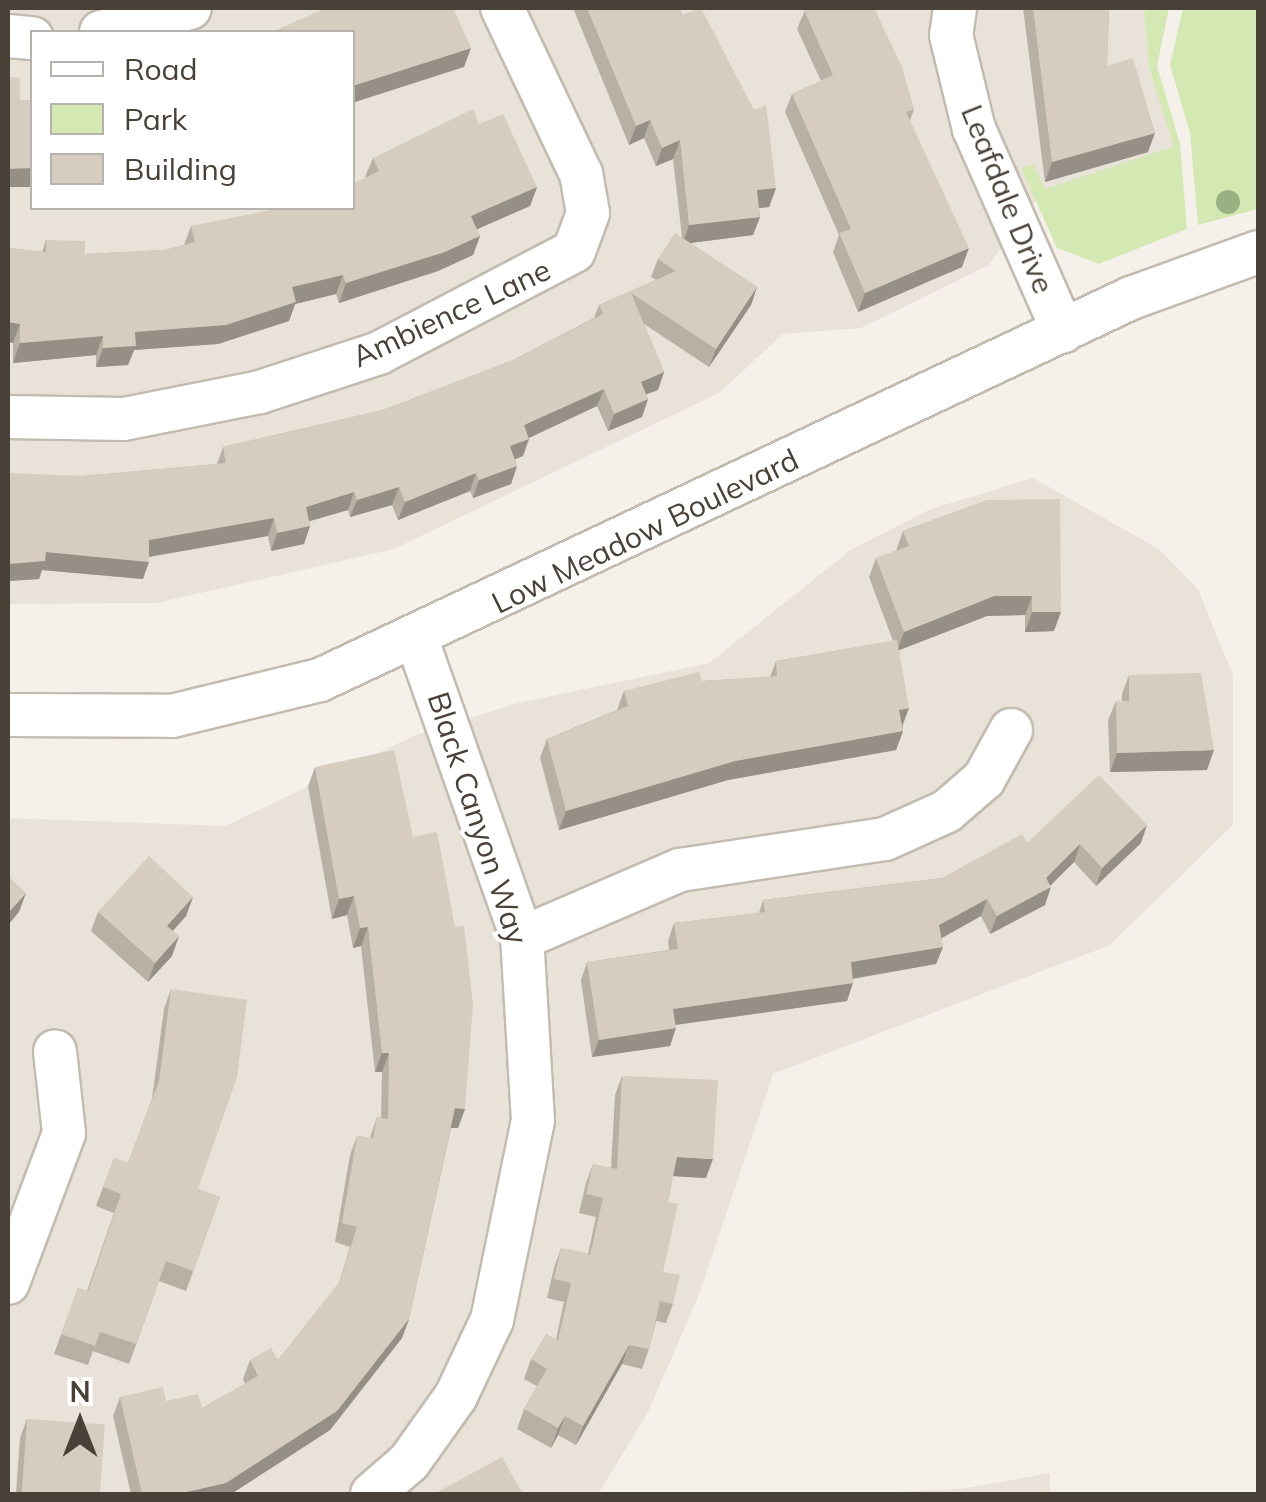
<!DOCTYPE html>
<html>
<head>
<meta charset="utf-8">
<style>
	body { margin:0 }
	#map { position:relative; width:1266px; height:1502px; overflow:hidden; background:#f5f1ea; font-family:Mulish,sans-serif }
	div>[style] { position:absolute }
	.residential>* { inset:0; background:#e9e2d9 }
	.green>* { inset:0; background:#d4e8b4 }
	.roads { filter:drop-shadow(2px 0 #c3bbb0) drop-shadow(-2px 0 #c3bbb0) drop-shadow(0 2px #c3bbb0) drop-shadow(0 -2px #c3bbb0) }
	.minor>* { height:42px; margin:-21px; padding:0 21px; transform-origin:21px; border-radius:21px; background:#fff }
	.trees>* { width:24px; height:24px; margin:-12px; border-radius:50%; background:#9ab082 }
	.wall>* { inset:0; background:#b8afa5 }
	.shaded-wall>* { inset:0; background:#968f86; transform-origin:0 0 }
	.building>* { inset:0; background:#d6ccc0; transform-origin:0 0 }
	span { translate:-50% -50%; white-space:nowrap; text-align:center; line-height:1.15; -webkit-text-stroke:8px #fff; paint-order:stroke }
	.street-label { font-size:30px; color:#494138 }
	.frame { position:absolute; inset:0; border:10px solid #494138; pointer-events:none }
	.legend { position:absolute; left:30px; top:30px; width:325px; height:180px; box-sizing:border-box; background:#fff; border:2px solid #b6b3af; margin:0; padding:12px 18px; list-style:none; font-size:30px; color:#494138 }
	.legend li { display:flex; align-items:center; gap:20px; height:50px }
	.legend b { width:50px; border:2px solid #b6b3af }
	.north { position:absolute; left:30px; top:1372px; width:100px; height:100px; -webkit-text-stroke:8px #fff; paint-order:stroke; rotate:0deg; font-size:28px; font-weight:700; line-height:40px; text-align:center; color:#494138 }
	.north::after { content:''; display:block; margin:auto; width:35px; height:45px; background:#494138; clip-path:polygon(50% 0,100% 100%,50% 72%,0 100%) }
</style>
</head>
<body>
<div id="map">
	<div class="residential">
		<div style="clip-path:polygon(evenodd,8px 8px,1144px 8px,1149px 68px,1175px 146px,1045px 189px,989px 265px,861px 328px,783px 334px,719px 393px,394px 549px,157px 603px,8px 604px,8px 8px,32px 32px,352px 32px,352px 208px,32px 208px,32px 32px)"></div>
		<div style="clip-path:polygon(1033px 478px,1159px 549px,1198px 589px,1233px 675px,1233px 825px,1110px 945px,773px 1074px,699px 1295px,647px 1414px,598px 1494px,8px 1494px,8px 818px,225px 826px,416px 735px,518px 703px,709px 663px,852px 549px,931px 509px)"></div>
		<div style="clip-path:polygon(1050px 1473px,1050px 1494px,853px 1494px,960px 1489px)"></div>
	</div>
	<div class="green">
		<div style="clip-path:polygon(1144px 8px,1169px 8px,1157px 66px,1180px 144px,1187px 229px,1099px 264px,1057px 248px,1021px 168px,1033px 164px,1045px 189px,1174px 146px,1149px 68px)"></div>
		<div style="clip-path:polygon(1183px 8px,1258px 8px,1258px 209px,1198px 225px,1190px 133px,1170px 65px)"></div>
	</div>
	<div class="roads">
		<div class="minor">
			<div style="left:955px;top:8px;width:27px;rotate:98deg"></div>
			<div style="left:951px;top:35px;width:97px;rotate:76.3deg"></div>
			<div style="left:974px;top:129px;width:221px;rotate:66.2deg"></div>
			<div style="left:101px;top:32px;width:92px;rotate:-15.1deg"></div>
			<div style="left:8px;top:36px;width:24px;rotate:5deg"></div>
			<div style="left:8px;top:417px;width:116px;rotate:1deg"></div>
			<div style="left:124px;top:419px;width:139px;rotate:-11.2deg"></div>
			<div style="left:260px;top:392px;width:125px;rotate:-18.1deg"></div>
			<div style="left:379px;top:353px;width:220px;rotate:-27.6deg"></div>
			<div style="left:574px;top:251px;width:40px;rotate:-69.8deg"></div>
			<div style="left:588px;top:213px;width:40px;rotate:-100deg"></div>
			<div style="left:581px;top:174px;width:184px;rotate:-115.4deg"></div>
			<div style="left:8px;top:715px;width:164px;rotate:0.3deg"></div>
			<div style="left:172px;top:716px;width:152px;rotate:-13.7deg"></div>
			<div style="left:320px;top:680px;width:896px;rotate:-25.22deg"></div>
			<div style="left:1131px;top:298px;width:135px;rotate:-19.9deg"></div>
			<div style="left:522px;top:938px;width:172px;rotate:-23.3deg"></div>
			<div style="left:680px;top:870px;width:207px;rotate:-8.6deg"></div>
			<div style="left:885px;top:839px;width:68px;rotate:-24.3deg"></div>
			<div style="left:947px;top:811px;width:49px;rotate:-40.9deg"></div>
			<div style="left:984px;top:779px;width:56px;rotate:-61.1deg"></div>
			<div style="left:8px;top:1283px;width:160px;rotate:-69.5deg"></div>
			<div style="left:64px;top:1133px;width:82px;rotate:-96.3deg"></div>
			<div style="left:372px;top:1494px;width:49px;rotate:-40.9deg"></div>
			<div style="left:409px;top:1462px;width:81px;rotate:-54.5deg"></div>
			<div style="left:456px;top:1396px;width:84px;rotate:-64.7deg"></div>
			<div style="left:492px;top:1320px;width:203px;rotate:-78.4deg"></div>
			<div style="left:533px;top:1121px;width:183px;rotate:-93.4deg"></div>
			<div style="left:522px;top:938px;width:316px;rotate:-109.4deg"></div>
		</div>
	</div>
	<div class="trees">
		<div style="left:1228px;top:202px"></div>
	</div>
	<div class="wall">
		<div style="clip-path:polygon(573px 8px,679px 8px,776px 188px,769px 207px,759px 208px,760px 217px,753px 235px,690px 243px,757px 287px,751px 305px,709px 367px,644px 324px,664px 372px,658px 390px,646px 394px,648px 399px,642px 417px,608px 431px,597px 406px,529px 438px,523px 456px,515px 459px,517px 466px,511px 484px,473px 498px,470px 491px,398px 520px,392px 505px,350px 517px,348px 510px,309px 521px,310px 526px,304px 544px,271px 551px,268px 536px,149px 557px,143px 579px,42px 570px,39px 579px,8px 581px,83px 476px,217px 464px,223px 447px,383px 410px,511px 361px,594px 318px,599px 305px,656px 280px,651px 277px,658px 259px,682px 237px,673px 159px,656px 166px,644px 138px,629px 145px)"></div>
		<div style="clip-path:polygon(804px 8px,874px 8px,914px 109px,910px 121px,962px 267px,858px 312px,833px 252px,839px 235px,785px 112px,792px 94px,821px 81px,797px 29px,805px 10px)"></div>
		<div style="clip-path:polygon(1023px 8px,1109px 8px,1107px 66px,1148px 152px,1045px 182px)"></div>
		<div style="clip-path:polygon(479px 124px,537px 187px,530px 206px,477px 229px,480px 236px,473px 255px,438px 271px,339px 303px,336px 294px,295px 304px,289px 321px,218px 344px,134px 350px,128px 365px,96px 367px,96px 355px,13px 363px,13px 343px,8px 342px,8px 248px,42px 252px,46px 240px,85px 254px,165px 250px,184px 245px,191px 226px,352px 208px,373px 158px)"></div>
		<div style="clip-path:polygon(988px 500px,1054px 631px,1025px 632px,1025px 615px,987px 616px,899px 650px,903px 731px,896px 750px,728px 780px,559px 830px,540px 758px,547px 739px,617px 710px,624px 691px,702px 681px,770px 677px,776px 661px,893px 641px,869px 577px,876px 558px,896px 551px,903px 531px)"></div>
		<div style="clip-path:polygon(1129px 675px,1207px 770px,1110px 772px,1108px 720px,1116px 701px,1122px 701px,1122px 694px)"></div>
		<div style="clip-path:polygon(315px 767px,465px 1109px,458px 1128px,451px 1128px,409px 1319px,402px 1338px,330px 1430px,231px 1494px,131px 1494px,113px 1416px,120px 1397px,166px 1401px,202px 1408px,245px 1384px,243px 1379px,250px 1360px,278px 1360px,339px 1283px,350px 1247px,335px 1242px,350px 1155px,357px 1136px,370px 1138px,377px 1117px,381px 1118px,382px 1072px,375px 1072px,361px 946px,353px 948px,347px 915px,332px 919px,308px 786px)"></div>
		<div style="clip-path:polygon(1027px 843px,1141px 843px,1096px 886px,1074px 862px,1050px 885px,1045px 905px,990px 934px,981px 916px,941px 938px,943px 947px,936px 964px,853px 979px,847px 1001px,676px 1025px,670px 1046px,592px 1057px,581px 980px,587px 962px,669px 950px,668px 941px,674px 923px,759px 913px,763px 900px,942px 878px)"></div>
		<div style="clip-path:polygon(193px 897px,186px 916px,173px 931px,172px 956px,148px 982px,91px 931px,98px 912px)"></div>
		<div style="clip-path:polygon(171px 989px,198px 1189px,220px 1197px,186px 1291px,159px 1281px,129px 1364px,93px 1351px,88px 1365px,54px 1354px,78px 1288px,87px 1291px,114px 1213px,96px 1206px,114px 1158px,128px 1163px,152px 1099px,164px 1009px)"></div>
		<div style="clip-path:polygon(622px 1076px,706px 1178px,673px 1176px,668px 1202px,663px 1272px,673px 1304px,666px 1323px,656px 1321px,649px 1349px,642px 1369px,622px 1364px,576px 1445px,558px 1435px,551px 1448px,517px 1429px,524px 1409px,537px 1386px,524px 1379px,531px 1359px,556px 1339px,564px 1302px,547px 1298px,554px 1268px,561px 1248px,588px 1254px,596px 1217px,579px 1213px,586px 1183px,593px 1164px,611px 1168px,615px 1095px)"></div>
		<div style="clip-path:polygon(27px 1419px,100px 1494px,16px 1494px,20px 1438px)"></div>
	</div>
	<div class="shaded-wall">
		<div style="clip-path:polygon(471px 48px,464px 67px,352px 103px,352px 86px)"></div>
		<div style="clip-path:polygon(650px 120px,644px 138px,629px 145px,636px 126px)"></div>
		<div style="clip-path:polygon(1155px 133px,1148px 152px,1045px 182px,1052px 162px)"></div>
		<div style="clip-path:polygon(680px 140px,673px 159px,656px 166px,662px 148px)"></div>
		<div style="left:32px;top:168px;width:19px;height:24px;rotate:90deg"></div>
		<div style="clip-path:polygon(537px 187px,530px 206px,464px 235px,471px 216px)"></div>
		<div style="clip-path:polygon(776px 188px,769px 207px,750px 209px,757px 190px)"></div>
		<div style="clip-path:polygon(760px 217px,753px 235px,683px 244px,689px 225px)"></div>
		<div style="clip-path:polygon(480px 236px,473px 255px,438px 271px,339px 303px,346px 283px)"></div>
		<div style="clip-path:polygon(969px 248px,962px 267px,858px 312px,865px 293px)"></div>
		<div style="clip-path:polygon(343px 275px,336px 294px,295px 304px,289px 321px,218px 344px,134px 350px,128px 365px,96px 367px,103px 348px,135px 332px,292px 287px)"></div>
		<div style="clip-path:polygon(757px 287px,751px 305px,709px 367px,716px 349px)"></div>
		<div style="clip-path:polygon(8px 322px,20px 324px,13px 343px,8px 342px)"></div>
		<div style="clip-path:polygon(103px 336px,96px 355px,13px 363px,20px 343px)"></div>
		<div style="clip-path:polygon(664px 372px,658px 390px,634px 399px,641px 382px)"></div>
		<div style="clip-path:polygon(604px 389px,597px 406px,518px 443px,524px 425px)"></div>
		<div style="clip-path:polygon(648px 399px,642px 417px,608px 431px,614px 414px)"></div>
		<div style="clip-path:polygon(529px 439px,523px 456px,503px 464px,510px 446px)"></div>
		<div style="clip-path:polygon(517px 466px,511px 484px,473px 498px,479px 480px)"></div>
		<div style="clip-path:polygon(476px 473px,470px 491px,398px 520px,405px 502px)"></div>
		<div style="clip-path:polygon(399px 487px,392px 505px,350px 517px,357px 500px)"></div>
		<div style="clip-path:polygon(354px 492px,348px 510px,300px 524px,306px 507px)"></div>
		<div style="clip-path:polygon(274px 518px,268px 536px,142px 558px,149px 540px)"></div>
		<div style="clip-path:polygon(310px 526px,304px 544px,271px 551px,277px 533px)"></div>
		<div style="clip-path:polygon(46px 552px,149px 562px,143px 579px,42px 570px,39px 579px,8px 581px,8px 564px)"></div>
		<div style="clip-path:polygon(994px 596px,1032px 596px,1025px 615px,987px 616px,897px 651px,904px 632px)"></div>
		<div style="clip-path:polygon(1032px 612px,1061px 612px,1054px 631px,1025px 632px)"></div>
		<div style="clip-path:polygon(909px 708px,902px 727px,899px 710px)"></div>
		<div style="clip-path:polygon(903px 731px,896px 750px,728px 780px,559px 830px,566px 811px,735px 761px)"></div>
		<div style="clip-path:polygon(1214px 750px,1207px 770px,1110px 772px,1117px 753px)"></div>
		<div style="clip-path:polygon(1147px 825px,1141px 843px,1096px 886px,1102px 868px)"></div>
		<div style="clip-path:polygon(1080px 844px,1074px 862px,1045px 891px,1051px 887px,1045px 905px,990px 934px,997px 916px,1046px 878px)"></div>
		<div style="clip-path:polygon(26px 893px,19px 912px,8px 925px,8px 913px)"></div>
		<div style="clip-path:polygon(354px 896px,347px 915px,332px 919px,339px 899px)"></div>
		<div style="clip-path:polygon(193px 897px,186px 916px,160px 945px,167px 926px)"></div>
		<div style="clip-path:polygon(987px 899px,981px 916px,933px 943px,939px 925px)"></div>
		<div style="clip-path:polygon(368px 927px,361px 946px,353px 948px,360px 928px)"></div>
		<div style="clip-path:polygon(179px 936px,172px 956px,148px 982px,155px 963px)"></div>
		<div style="clip-path:polygon(943px 947px,936px 964px,844px 980px,851px 962px)"></div>
		<div style="clip-path:polygon(853px 983px,847px 1001px,667px 1026px,673px 1009px)"></div>
		<div style="clip-path:polygon(676px 1028px,670px 1046px,592px 1057px,599px 1040px)"></div>
		<div style="clip-path:polygon(382px 1053px,389px 1053px,382px 1072px,375px 1072px)"></div>
		<div style="clip-path:polygon(455px 1108px,465px 1109px,458px 1128px,448px 1128px)"></div>
		<div style="clip-path:polygon(677px 1157px,713px 1159px,706px 1178px,670px 1176px)"></div>
		<div style="clip-path:polygon(409px 1319px,402px 1338px,330px 1430px,231px 1494px,178px 1494px)"></div>
		<div style="clip-path:polygon(629px 1345px,622px 1364px,576px 1445px,583px 1426px)"></div>
		<div style="clip-path:polygon(565px 1416px,558px 1435px,551px 1448px,558px 1428px)"></div>
	</div>
	<div class="building">
		<div style="clip-path:polygon(326px 8px,453px 8px,471px 48px,352px 86px,352px 32px,272px 32px)"></div>
		<div style="clip-path:polygon(587px 8px,679px 8px,682px 15px,701px 8px,754px 110px,766px 105px,776px 188px,757px 190px,760px 217px,689px 225px,680px 140px,662px 148px,650px 120px,636px 126px)"></div>
		<div style="clip-path:polygon(810px 8px,874px 8px,902px 67px,914px 109px,906px 112px,969px 248px,865px 293px,839px 233px,851px 229px,792px 94px,833px 75px,804px 10px)"></div>
		<div style="clip-path:polygon(1033px 8px,1109px 8px,1107px 66px,1133px 58px,1155px 133px,1052px 162px)"></div>
		<div style="clip-path:polygon(8px 77px,20px 78px,20px 100px,32px 100px,32px 168px,8px 169px)"></div>
		<div style="clip-path:polygon(473px 109px,479px 124px,503px 114px,537px 187px,471px 216px,480px 236px,445px 252px,346px 283px,343px 275px,292px 287px,296px 302px,226px 325px,135px 332px,136px 346px,103px 348px,103px 336px,20px 343px,20px 324px,8px 322px,8px 248px,46px 252px,46px 240px,85px 241px,85px 254px,165px 250px,195px 242px,191px 226px,281px 208px,352px 208px,352px 184px,379px 171px,373px 158px)"></div>
		<div style="clip-path:polygon(675px 233px,757px 287px,716px 349px,631px 293px,664px 372px,641px 382px,648px 399px,614px 414px,604px 389px,524px 425px,529px 439px,510px 446px,517px 466px,479px 480px,476px 473px,405px 502px,399px 487px,357px 500px,354px 492px,306px 507px,310px 526px,277px 533px,274px 518px,149px 540px,149px 562px,46px 552px,45px 561px,8px 564px,8px 473px,83px 476px,226px 463px,223px 447px,383px 410px,511px 361px,603px 314px,599px 305px,676px 271px,658px 259px)"></div>
		<div style="clip-path:polygon(1060px 499px,1061px 612px,1032px 612px,1032px 596px,994px 596px,904px 632px,876px 558px,909px 546px,903px 531px,988px 500px)"></div>
		<div style="clip-path:polygon(897px 640px,909px 708px,899px 710px,903px 731px,735px 761px,566px 811px,547px 739px,628px 706px,624px 691px,699px 672px,702px 681px,777px 676px,776px 661px)"></div>
		<div style="clip-path:polygon(1201px 673px,1214px 750px,1117px 753px,1116px 701px,1129px 701px,1129px 675px)"></div>
		<div style="clip-path:polygon(394px 750px,413px 837px,437px 832px,455px 927px,464px 926px,473px 1004px,465px 1109px,455px 1108px,409px 1319px,337px 1411px,226px 1483px,178px 1494px,142px 1494px,120px 1397px,163px 1387px,166px 1401px,198px 1394px,202px 1408px,258px 1376px,250px 1360px,271px 1348px,278px 1360px,340px 1281px,357px 1227px,342px 1223px,357px 1136px,373px 1138px,377px 1117px,388px 1119px,389px 1053px,382px 1053px,368px 927px,360px 928px,354px 896px,339px 899px,315px 767px)"></div>
		<div style="clip-path:polygon(1099px 775px,1147px 825px,1102px 868px,1080px 844px,1046px 878px,1051px 887px,997px 916px,987px 899px,939px 925px,943px 947px,851px 962px,853px 983px,673px 1009px,676px 1028px,599px 1040px,587px 962px,678px 949px,674px 923px,765px 912px,763px 900px,942px 878px,1022px 834px,1027px 843px)"></div>
		<div style="clip-path:polygon(149px 856px,193px 897px,167px 926px,179px 936px,155px 963px,98px 912px)"></div>
		<div style="clip-path:polygon(8px 876px,26px 893px,8px 913px)"></div>
		<div style="clip-path:polygon(171px 989px,247px 1000px,237px 1077px,198px 1189px,220px 1197px,193px 1271px,166px 1261px,136px 1344px,100px 1332px,95px 1346px,61px 1334px,78px 1288px,88px 1291px,121px 1194px,103px 1187px,114px 1158px,128px 1163px,159px 1081px)"></div>
		<div style="clip-path:polygon(622px 1076px,718px 1080px,713px 1159px,677px 1157px,668px 1202px,678px 1204px,663px 1272px,680px 1275px,673px 1304px,660px 1301px,649px 1349px,629px 1345px,583px 1426px,565px 1416px,558px 1428px,524px 1409px,547px 1369px,531px 1359px,546px 1334px,558px 1340px,571px 1283px,554px 1279px,561px 1248px,590px 1255px,603px 1198px,586px 1194px,593px 1164px,617px 1169px)"></div>
		<div style="left:27px;top:1419px;width:78px;height:75px;rotate:4deg"></div>
		<div style="clip-path:polygon(502px 1457px,523px 1494px,434px 1494px)"></div>
	</div>
	<div class="street-label">
		<span style="left:1008px;top:199px;rotate:68deg">Leafdale Drive</span>
		<span style="left:451px;top:313px;rotate:-25deg">Ambience Lane</span>
		<span style="left:645px;top:531px;rotate:-26deg">Low Meadow Boulevard</span>
		<span style="left:478px;top:818px;rotate:72deg">Black Canyon Way</span>
	</div>
	<div class="frame"></div>
	<ul class="legend">
	<li><b style="height:12px;background:#fff"></b>Road</li>
	<li><b style="height:28px;background:#d4e8b4"></b>Park</li>
	<li><b style="height:28px;background:#d6ccc0"></b>Building</li>
	</ul>
	<div class="north">N</div>
</div>
</body>
</html>
